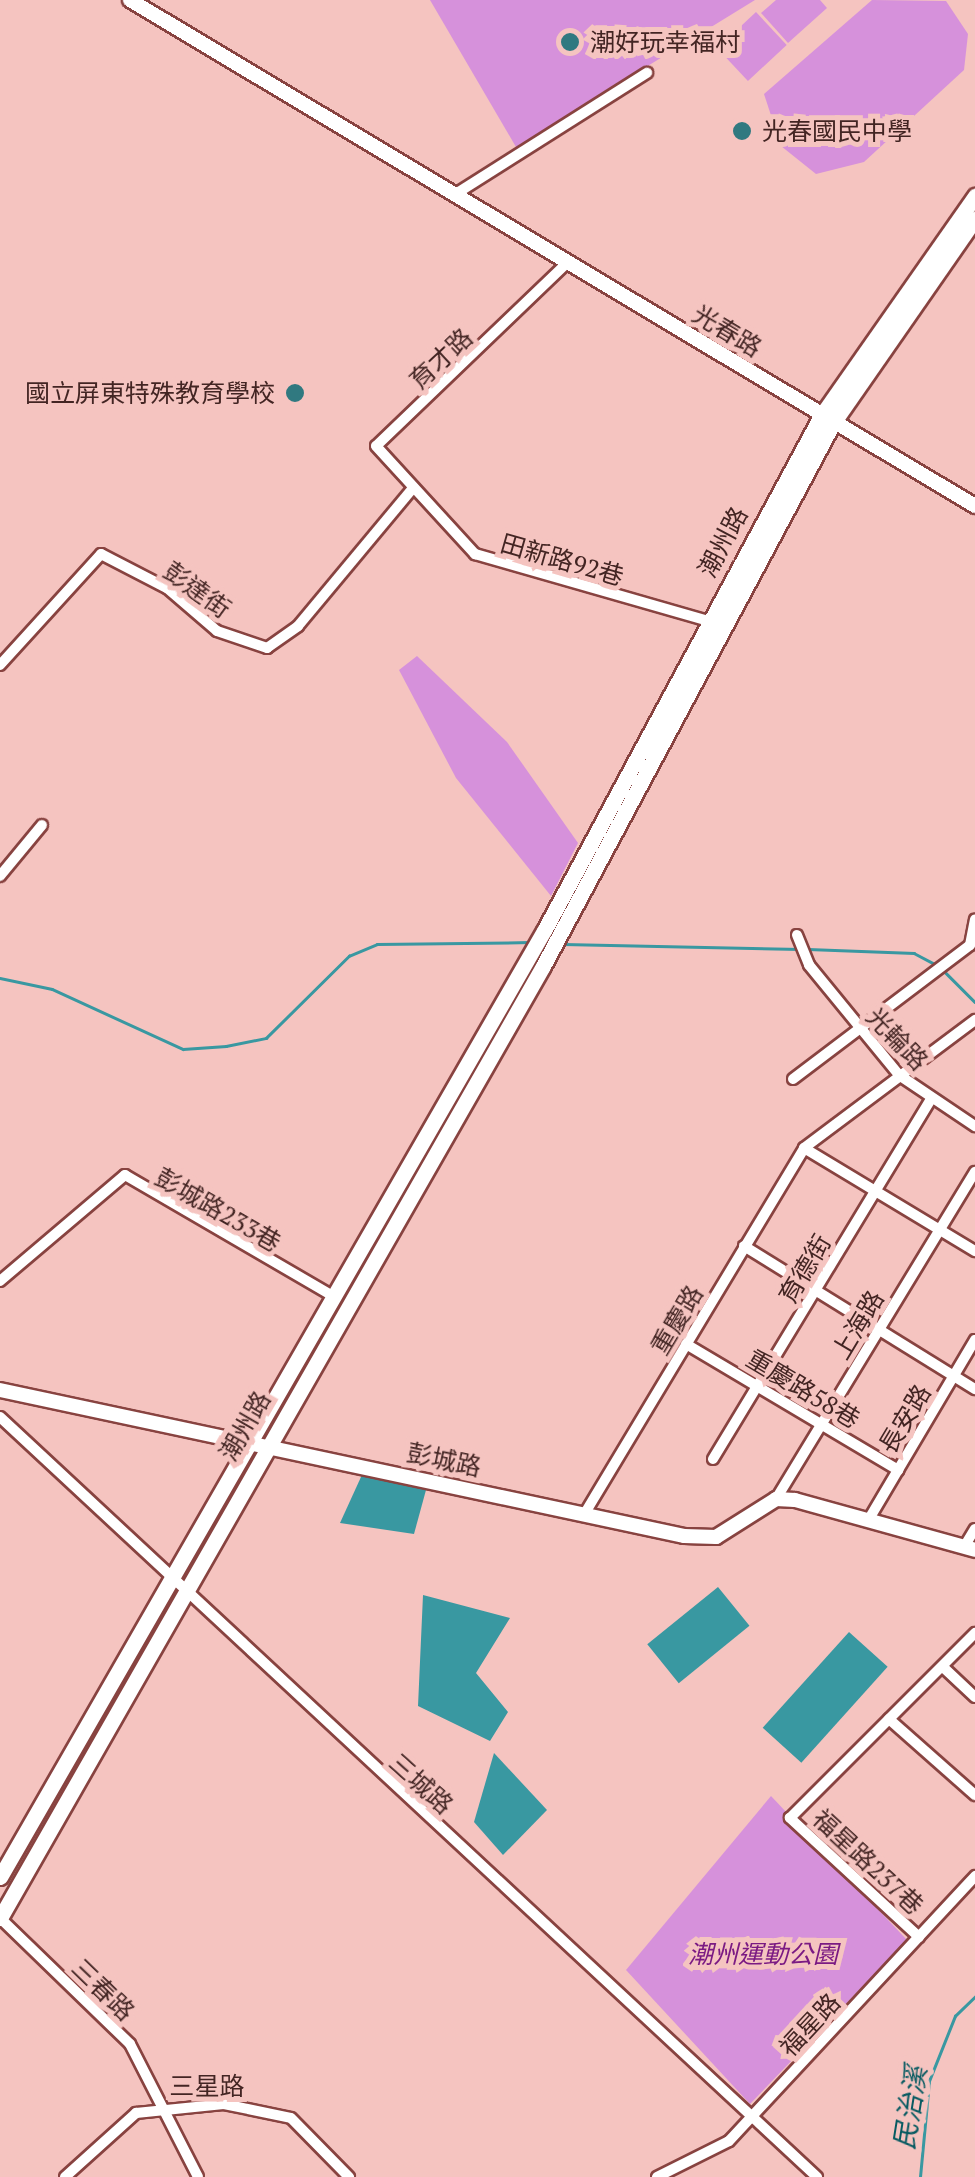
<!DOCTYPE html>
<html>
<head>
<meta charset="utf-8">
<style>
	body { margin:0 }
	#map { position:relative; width:975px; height:2177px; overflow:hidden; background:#f5c4c0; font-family:"PT Serif","Noto Sans TC",serif }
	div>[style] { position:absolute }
	.green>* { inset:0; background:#d691db; transform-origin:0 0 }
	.water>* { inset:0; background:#3998a1; transform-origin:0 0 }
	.stream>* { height:2.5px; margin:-1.25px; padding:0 1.25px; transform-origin:1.25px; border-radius:1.25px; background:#3998a1 }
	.roads { filter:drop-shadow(2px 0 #884340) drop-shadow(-2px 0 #884340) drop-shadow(0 2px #884340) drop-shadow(0 -2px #884340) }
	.street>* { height:10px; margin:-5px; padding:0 5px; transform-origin:5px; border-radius:5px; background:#fff }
	.secondary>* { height:14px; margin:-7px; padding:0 7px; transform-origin:7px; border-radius:7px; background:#fff }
	.primary>* { height:15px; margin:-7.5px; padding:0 7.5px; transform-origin:7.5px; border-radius:7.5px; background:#fff }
	.dots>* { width:28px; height:28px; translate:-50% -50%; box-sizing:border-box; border:5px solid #f5c4c0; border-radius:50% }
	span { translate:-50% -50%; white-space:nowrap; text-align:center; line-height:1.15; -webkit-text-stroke:10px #f5c4c0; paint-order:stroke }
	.poi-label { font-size:25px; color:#432523 }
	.left { translate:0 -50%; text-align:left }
	.right { translate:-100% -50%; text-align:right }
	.street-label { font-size:25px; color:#432523 }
	.park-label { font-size:25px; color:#7b1a83; font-style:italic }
	.water-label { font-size:28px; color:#075a61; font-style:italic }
</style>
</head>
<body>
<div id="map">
	<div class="green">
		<div style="clip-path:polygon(430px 0,755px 0,516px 147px)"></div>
		<div style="clip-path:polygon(776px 0,820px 0,827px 8px,788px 43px,761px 13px)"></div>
		<div style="clip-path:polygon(872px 0,946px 1px,968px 34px,964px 70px,864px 162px,816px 174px,781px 146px,764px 94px)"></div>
		<div style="left:756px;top:12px;width:45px;height:53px;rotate:47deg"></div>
		<div style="clip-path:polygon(417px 656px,507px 742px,578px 843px,551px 896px,456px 778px,399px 670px)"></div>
		<div style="clip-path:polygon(771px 1796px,907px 1940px,750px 2104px,626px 1970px)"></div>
	</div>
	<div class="water">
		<div style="clip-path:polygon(366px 1466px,429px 1479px,414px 1534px,340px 1523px)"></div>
		<div style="left:718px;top:1587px;width:50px;height:91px;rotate:51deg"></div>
		<div style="clip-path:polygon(423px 1595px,510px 1618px,476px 1673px,508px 1712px,490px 1741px,418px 1706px)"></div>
		<div style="left:849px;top:1632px;width:52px;height:129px;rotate:42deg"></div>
		<div style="clip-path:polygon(494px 1753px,547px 1810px,503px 1855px,474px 1822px)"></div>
	</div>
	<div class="stream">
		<div style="left:563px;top:944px;width:237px;rotate:1.2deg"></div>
		<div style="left:808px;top:949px;width:106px;rotate:2.2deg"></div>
		<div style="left:914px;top:953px;width:26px;rotate:28deg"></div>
		<div style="left:943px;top:970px;width:45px;rotate:45deg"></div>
		<div style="left:0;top:978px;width:53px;rotate:11.9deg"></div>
		<div style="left:52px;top:989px;width:144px;rotate:24.6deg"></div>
		<div style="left:183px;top:1049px;width:43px;rotate:-4deg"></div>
		<div style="left:226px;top:1046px;width:41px;rotate:-11.3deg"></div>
		<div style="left:266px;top:1038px;width:117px;rotate:-44.7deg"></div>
		<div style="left:349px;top:956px;width:30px;rotate:-23deg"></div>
		<div style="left:377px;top:944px;width:153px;rotate:-0.7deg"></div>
		<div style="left:920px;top:2177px;width:96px;rotate:-84.6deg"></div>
		<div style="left:929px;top:2081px;width:70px;rotate:-68.2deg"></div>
		<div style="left:955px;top:2016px;width:28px;rotate:-44deg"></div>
	</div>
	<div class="roads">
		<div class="street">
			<div style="left:457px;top:193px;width:225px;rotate:-32.3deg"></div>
			<div style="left:569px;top:261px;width:267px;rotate:136.2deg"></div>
			<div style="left:376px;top:446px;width:147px;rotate:47.5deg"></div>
			<div style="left:475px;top:554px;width:247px;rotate:16deg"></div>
			<div style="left:0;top:665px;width:150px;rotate:-47.7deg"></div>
			<div style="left:101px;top:554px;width:74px;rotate:27.3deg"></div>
			<div style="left:167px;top:588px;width:66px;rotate:40.7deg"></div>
			<div style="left:217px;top:631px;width:53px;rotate:18.8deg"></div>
			<div style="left:267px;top:648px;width:38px;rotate:-35deg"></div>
			<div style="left:298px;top:626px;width:180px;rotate:-50.2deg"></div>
			<div style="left:0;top:876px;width:66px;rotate:-50.5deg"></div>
			<div style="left:797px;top:935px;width:32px;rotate:68deg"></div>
			<div style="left:809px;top:965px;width:142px;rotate:50.7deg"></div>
			<div style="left:899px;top:1075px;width:92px;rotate:33.9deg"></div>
			<div style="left:793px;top:1079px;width:222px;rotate:-37.1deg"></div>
			<div style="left:970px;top:945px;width:26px;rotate:-79deg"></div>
			<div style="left:804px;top:1148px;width:200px;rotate:31.1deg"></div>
			<div style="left:744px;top:1246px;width:272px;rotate:31.8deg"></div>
			<div style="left:0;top:1281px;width:164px;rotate:-40.3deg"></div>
			<div style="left:125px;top:1175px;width:241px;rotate:30.2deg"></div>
			<div style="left:686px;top:1344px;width:247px;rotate:30.7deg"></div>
			<div style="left:0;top:1417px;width:1116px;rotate:42.93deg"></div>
			<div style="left:713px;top:1459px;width:421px;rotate:-58.8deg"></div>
			<div style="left:776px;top:1499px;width:383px;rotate:-58.7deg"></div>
			<div style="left:585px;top:1513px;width:426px;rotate:-59deg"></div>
			<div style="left:804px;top:1148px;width:214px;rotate:-36.8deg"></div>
			<div style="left:869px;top:1519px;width:208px;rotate:-59.4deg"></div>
			<div style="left:964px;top:1547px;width:21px;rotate:-59deg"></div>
			<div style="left:943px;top:1667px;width:44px;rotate:43.2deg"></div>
			<div style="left:889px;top:1719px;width:115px;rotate:41.5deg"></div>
			<div style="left:0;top:1918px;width:181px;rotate:44.1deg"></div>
			<div style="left:130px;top:2044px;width:149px;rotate:62.9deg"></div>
			<div style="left:919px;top:1937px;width:176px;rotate:-137.3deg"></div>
			<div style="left:790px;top:1818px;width:262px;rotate:-45deg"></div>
			<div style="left:65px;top:2177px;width:96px;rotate:-42deg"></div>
			<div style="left:136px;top:2113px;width:88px;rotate:-5.8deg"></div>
			<div style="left:224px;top:2104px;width:68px;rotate:11.8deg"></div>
			<div style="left:291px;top:2118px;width:83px;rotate:45.5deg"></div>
			<div style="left:657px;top:2177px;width:80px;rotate:-26.6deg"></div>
			<div style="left:729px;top:2141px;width:362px;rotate:-47.1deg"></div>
		</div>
		<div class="secondary">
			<div style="left:130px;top:0;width:985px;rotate:30.91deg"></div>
			<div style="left:0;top:1390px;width:699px;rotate:12.05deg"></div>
			<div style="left:684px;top:1536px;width:32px;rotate:2deg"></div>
			<div style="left:716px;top:1537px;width:71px;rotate:-32.3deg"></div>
			<div style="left:776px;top:1499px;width:19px;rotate:3deg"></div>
			<div style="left:795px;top:1500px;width:187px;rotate:15.5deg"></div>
		</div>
		<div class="primary">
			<div style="left:0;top:1877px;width:1093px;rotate:-60.11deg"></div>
			<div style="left:545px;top:929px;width:583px;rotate:-61.72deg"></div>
			<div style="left:821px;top:416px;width:269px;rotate:-55deg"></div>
			<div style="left:0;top:1918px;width:1096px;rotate:-60.3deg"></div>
			<div style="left:543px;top:966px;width:616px;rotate:-61.89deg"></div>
			<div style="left:833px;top:423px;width:249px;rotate:-55.2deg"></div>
		</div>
	</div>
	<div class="dots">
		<div style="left:570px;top:42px;background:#307980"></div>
		<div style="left:742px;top:131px;background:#307980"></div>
		<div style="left:295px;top:393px;background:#307980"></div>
	</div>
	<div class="poi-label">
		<span class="left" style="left:590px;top:42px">潮好玩幸福村</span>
		<span class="left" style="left:762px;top:131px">光春國民中學</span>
		<span class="right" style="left:275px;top:393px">國立屏東特殊教育學校</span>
	</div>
	<div class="street-label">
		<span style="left:727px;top:331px;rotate:31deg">光春路</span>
		<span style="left:441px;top:359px;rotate:-43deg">育才路</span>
		<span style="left:723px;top:542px;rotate:-62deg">潮州路</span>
		<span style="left:562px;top:560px;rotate:16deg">田新路92巷</span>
		<span style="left:197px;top:590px;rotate:36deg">彭達街</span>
		<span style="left:897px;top:1039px;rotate:46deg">光輪路</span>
		<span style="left:218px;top:1210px;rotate:30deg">彭城路233巷</span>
		<span style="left:805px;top:1269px;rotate:-59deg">育德街</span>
		<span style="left:677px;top:1320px;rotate:-59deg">重慶路</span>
		<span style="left:858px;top:1325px;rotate:-59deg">上海路</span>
		<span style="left:803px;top:1389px;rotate:31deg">重慶路58巷</span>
		<span style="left:905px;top:1419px;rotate:-59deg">長安路</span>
		<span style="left:245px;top:1426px;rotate:-60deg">潮州路</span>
		<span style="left:444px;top:1460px;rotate:12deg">彭城路</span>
		<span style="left:421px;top:1784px;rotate:42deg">三城路</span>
		<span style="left:868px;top:1862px;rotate:43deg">福星路237巷</span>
		<span style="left:103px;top:1990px;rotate:44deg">三春路</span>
		<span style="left:810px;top:2025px;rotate:-47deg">福星路</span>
		<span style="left:207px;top:2086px">三星路</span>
	</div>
	<div class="park-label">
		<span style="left:763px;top:1954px">潮州運動公園</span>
	</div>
	<div class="water-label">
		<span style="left:910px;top:2108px;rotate:-81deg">民治溪</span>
	</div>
</div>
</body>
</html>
